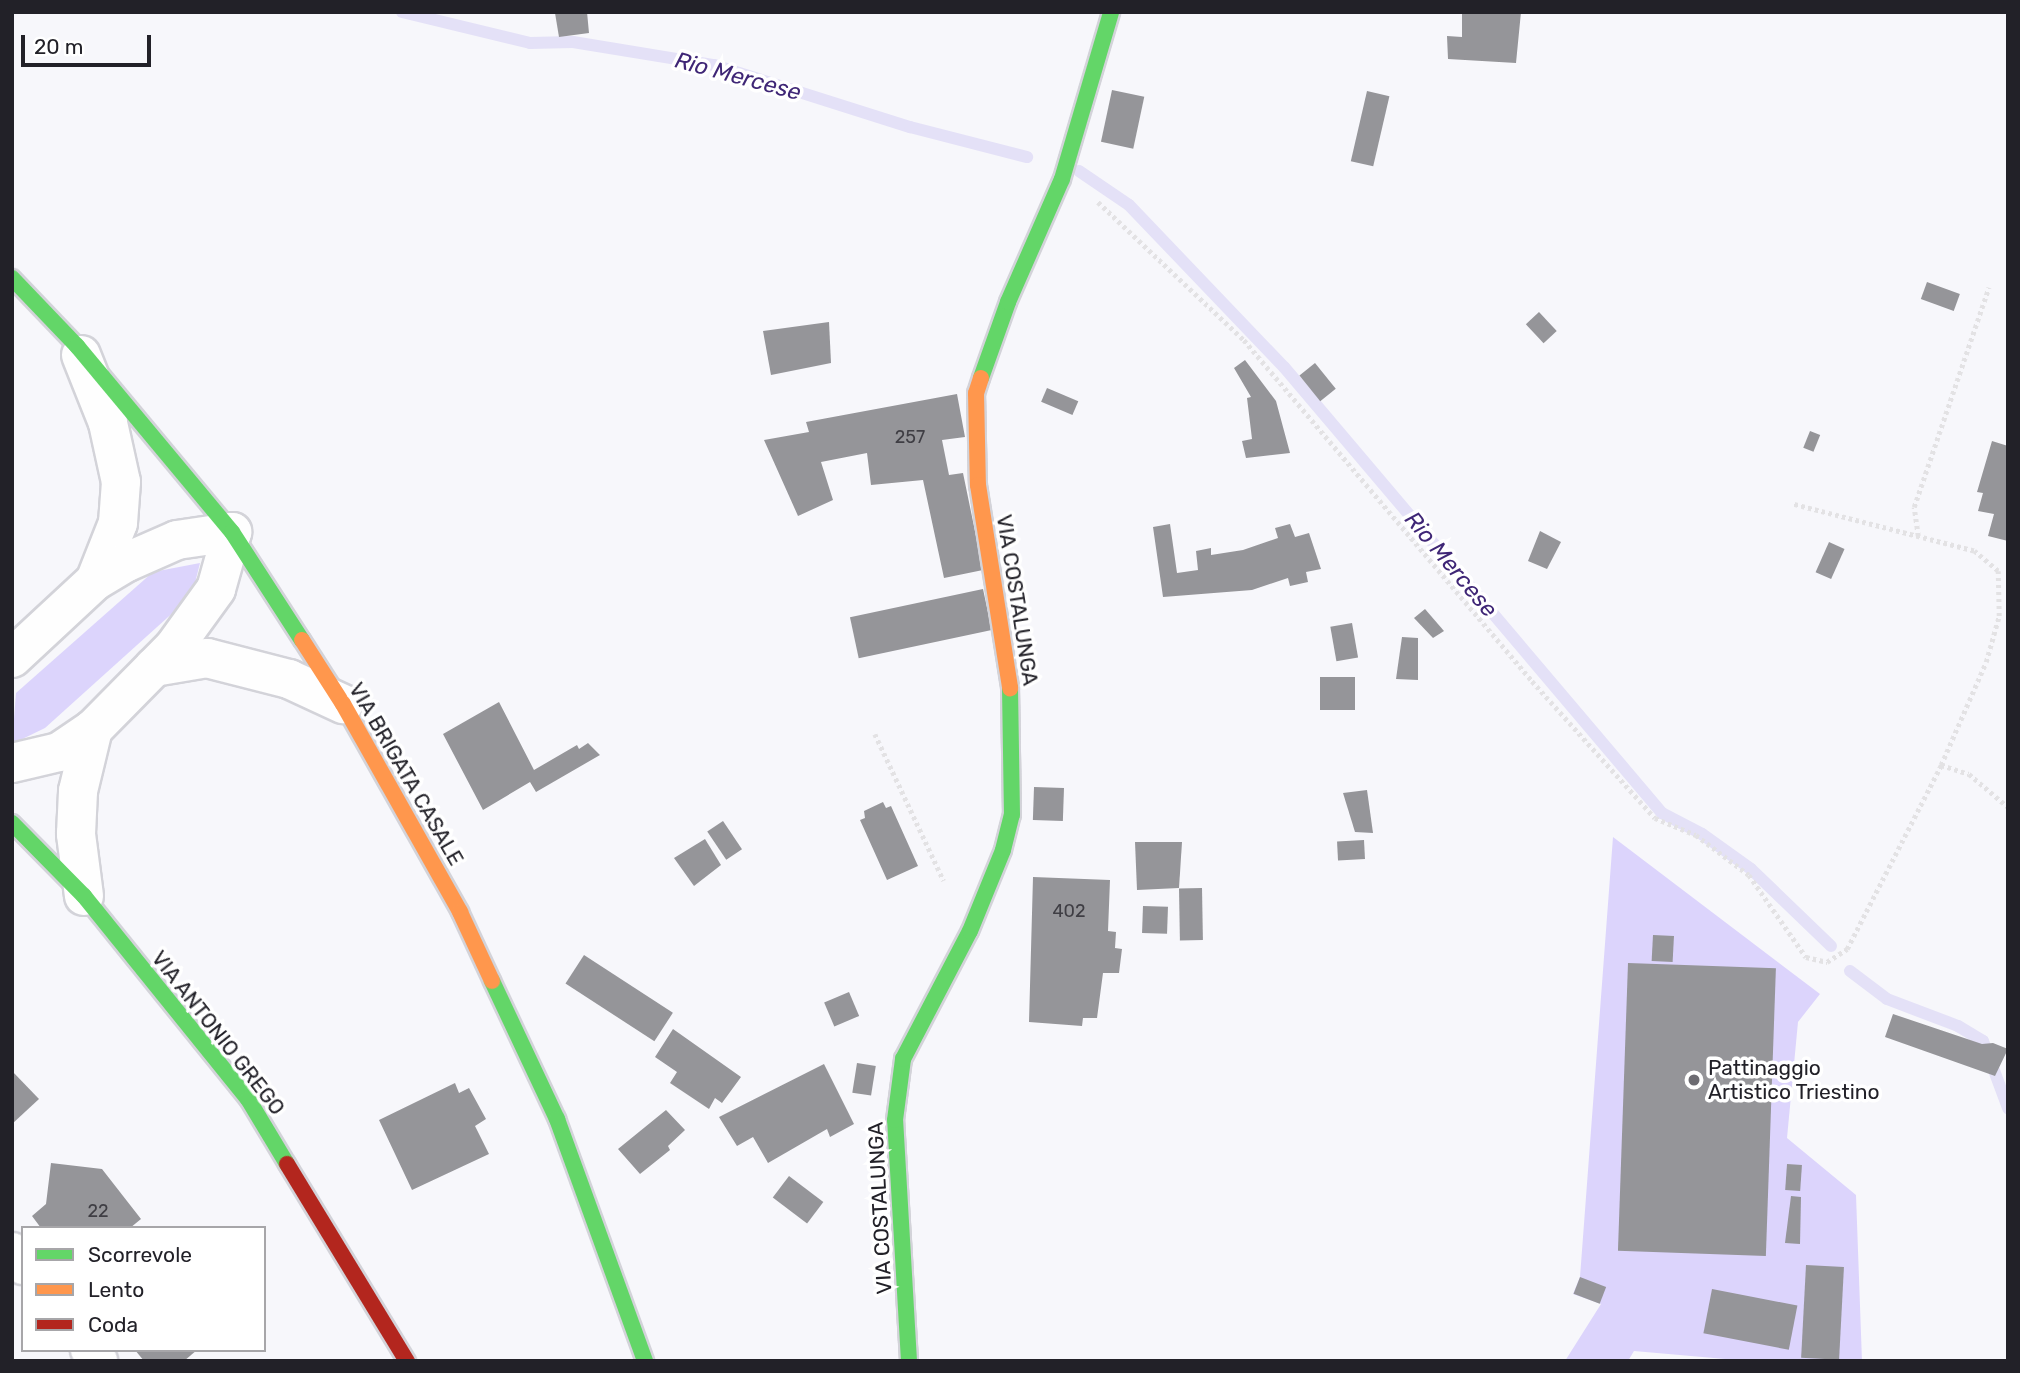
<!DOCTYPE html>
<html>
<head>
<meta charset="utf-8">
<style>
	body { margin:0 }
	#map { position:relative; width:2020px; height:1373px; overflow:hidden; background:#f7f7fb; font-family:Rubik,sans-serif }
	div>[style] { position:absolute }
	.green>* { inset:0; background:#dcd4fc }
	.stream>* { height:12px; margin:-6px; padding:0 6px; transform-origin:6px; border-radius:6px; background:#e4e1f7 }
	.building>* { inset:0; background:#959599; transform-origin:0 0 }
	.path>* { height:4.5px; margin-top:-2.25px; transform-origin:0; background:repeating-linear-gradient(90deg,#e3e2e4 0 3.5px,transparent 0 7px) }
	.roads { filter:drop-shadow(2px 0 #d3d3d9) drop-shadow(-2px 0 #d3d3d9) drop-shadow(0 2px #d3d3d9) drop-shadow(0 -2px #d3d3d9) }
	.street>* { height:38px; margin:-19px; padding:0 19px; transform-origin:19px; border-radius:19px; background:#fefefe }
	.fast>* { height:16px; margin:-8px; padding:0 8px; transform-origin:8px; border-radius:8px; background:#63d668 }
	.slow>* { height:16px; margin:-8px; padding:0 8px; transform-origin:8px; border-radius:8px; background:#ff974d }
	.jam>* { height:16px; margin:-8px; padding:0 8px; transform-origin:8px; border-radius:8px; background:#b3261e }
	.dots>* { width:19px; height:19px; translate:-50% -50%; box-sizing:border-box; border:4px solid #fff; border-radius:50% }
	span { translate:-50% -50%; white-space:nowrap; text-align:center; line-height:1.15; -webkit-text-stroke:7px #fff; paint-order:stroke }
	.number-label { font-size:18px; color:#3f3e44 }
	.number-label span { -webkit-text-stroke-width:0 }
	.street-label { font-size:21px; color:#222128 }
	.poi-label { font-size:21px; color:#222128 }
	.left { translate:0 -50%; text-align:left }
	.water-label { font-size:23px; color:#3f2676; font-style:italic }
	.frame { position:absolute; inset:0; border:14px solid #222128; pointer-events:none }
	.legend { position:absolute; left:21px; top:1226px; width:245px; height:126px; box-sizing:border-box; background:#fff; border:2px solid #a7a6a9; margin:0; padding:9px 12px; list-style:none; font-size:21px; color:#222128 }
	.legend li { display:flex; align-items:center; gap:14px; height:35px }
	.legend b { width:35px; border:2px solid #a7a6a9 }
	.scale { position:absolute; left:21px; top:35px; width:130px; height:32px; box-sizing:border-box; border:4px solid #222128; border-top:0; padding-left:9px; font-size:21px; line-height:24px; white-space:nowrap; color:#222128; -webkit-text-stroke:5px #fff; paint-order:stroke }
</style>
</head>
<body>
<div id="map">
	<div class="green">
		<div style="clip-path:polygon(200px 563px,194px 587px,177px 609px,45px 728px,12px 744px,16px 693px,153px 572px)"></div>
		<div style="clip-path:polygon(1613px 837px,1820px 994px,1798px 1022px,1787px 1138px,1856px 1195px,1862px 1361px,1748px 1361px,1634px 1351px,1628px 1361px,1565px 1361px,1601px 1304px,1573px 1294px,1580px 1277px)"></div>
	</div>
	<div class="stream">
		<div style="left:402px;top:12px;width:132px;rotate:13.6deg"></div>
		<div style="left:530px;top:43px;width:43px;rotate:-1.3deg"></div>
		<div style="left:573px;top:42px;width:143px;rotate:9.3deg"></div>
		<div style="left:714px;top:65px;width:206px;rotate:17.6deg"></div>
		<div style="left:910px;top:127px;width:121px;rotate:14.4deg"></div>
		<div style="left:1079px;top:171px;width:60px;rotate:34.2deg"></div>
		<div style="left:1129px;top:205px;width:224px;rotate:46.3deg"></div>
		<div style="left:1284px;top:367px;width:585px;rotate:49.72deg"></div>
		<div style="left:1662px;top:813px;width:45px;rotate:27.7deg"></div>
		<div style="left:1702px;top:834px;width:60px;rotate:35.5deg"></div>
		<div style="left:1751px;top:869px;width:111px;rotate:43.9deg"></div>
		<div style="left:1850px;top:971px;width:46px;rotate:37.1deg"></div>
		<div style="left:1887px;top:999px;width:76px;rotate:20.8deg"></div>
		<div style="left:1958px;top:1026px;width:29px;rotate:31deg"></div>
		<div style="left:1983px;top:1041px;width:72px;rotate:69.5deg"></div>
	</div>
	<div class="building">
		<div style="clip-path:polygon(587px 12px,589px 33px,559px 37px,555px 13px)"></div>
		<div style="clip-path:polygon(1462px 12px,1521px 12px,1516px 63px,1448px 59px,1447px 36px,1462px 37px)"></div>
		<div style="left:1112px;top:90px;width:33px;height:53px;rotate:12deg"></div>
		<div style="left:1367px;top:91px;width:23px;height:72px;rotate:13deg"></div>
		<div style="left:1927px;top:282px;width:35px;height:18px;rotate:20deg"></div>
		<div style="left:1539px;top:312px;width:26px;height:18px;rotate:47deg"></div>
		<div style="clip-path:polygon(829px 322px,831px 363px,771px 375px,763px 331px)"></div>
		<div style="clip-path:polygon(1245px 360px,1276px 401px,1290px 453px,1246px 458px,1242px 441px,1252px 439px,1247px 398px,1251px 397px,1234px 368px)"></div>
		<div style="left:1315px;top:363px;width:33px;height:20px;rotate:51deg"></div>
		<div style="left:1047px;top:388px;width:34px;height:15px;rotate:23deg"></div>
		<div style="clip-path:polygon(957px 394px,965px 437px,942px 440px,949px 475px,963px 473px,983px 570px,944px 578px,923px 480px,871px 485px,867px 453px,821px 462px,833px 500px,798px 516px,764px 440px,809px 432px,806px 422px)"></div>
		<div style="left:1810px;top:431px;width:11px;height:18px;rotate:22deg"></div>
		<div style="clip-path:polygon(1992px 441px,2008px 446px,2008px 541px,1988px 536px,1994px 514px,1978px 511px,1983px 493px,1977px 492px)"></div>
		<div style="clip-path:polygon(1170px 524px,1177px 573px,1198px 570px,1196px 551px,1211px 548px,1211px 555px,1243px 550px,1278px 538px,1275px 528px,1290px 524px,1295px 537px,1309px 533px,1321px 569px,1306px 572px,1308px 582px,1290px 586px,1288px 578px,1252px 590px,1163px 597px,1153px 527px)"></div>
		<div style="clip-path:polygon(1540px 531px,1561px 542px,1547px 569px,1528px 561px)"></div>
		<div style="left:1829px;top:542px;width:17px;height:33px;rotate:24deg"></div>
		<div style="left:983px;top:589px;width:42px;height:136px;rotate:78deg"></div>
		<div style="clip-path:polygon(1425px 609px,1444px 631px,1433px 638px,1414px 618px)"></div>
		<div style="left:1352px;top:623px;width:35px;height:22px;rotate:80deg"></div>
		<div style="clip-path:polygon(1402px 637px,1418px 638px,1418px 680px,1396px 679px)"></div>
		<div style="left:1320px;top:677px;width:35px;height:33px"></div>
		<div style="clip-path:polygon(499px 702px,534px 770px,577px 745px,579px 749px,588px 743px,600px 755px,536px 792px,530px 782px,483px 810px,443px 734px)"></div>
		<div style="left:1064px;top:788px;width:33px;height:30px;rotate:92deg"></div>
		<div style="clip-path:polygon(1367px 790px,1373px 833px,1355px 832px,1343px 793px)"></div>
		<div style="clip-path:polygon(883px 802px,886px 808px,891px 806px,918px 866px,887px 880px,860px 820px,865px 818px,864px 811px)"></div>
		<div style="left:723px;top:821px;width:34px;height:19px;rotate:56deg"></div>
		<div style="clip-path:polygon(705px 839px,721px 865px,694px 886px,674px 858px)"></div>
		<div style="left:1364px;top:840px;width:19px;height:27px;rotate:87deg"></div>
		<div style="clip-path:polygon(1135px 842px,1182px 842px,1179px 888px,1137px 890px)"></div>
		<div style="clip-path:polygon(1033px 877px,1110px 880px,1108px 931px,1116px 932px,1115px 948px,1122px 949px,1119px 973px,1103px 973px,1097px 1018px,1083px 1018px,1082px 1026px,1029px 1022px)"></div>
		<div style="left:1202px;top:888px;width:52px;height:23px;rotate:89deg"></div>
		<div style="left:1143px;top:906px;width:25px;height:27px;rotate:2deg"></div>
		<div style="left:1653px;top:935px;width:21px;height:26px;rotate:3deg"></div>
		<div style="left:584px;top:955px;width:106px;height:34px;rotate:33deg"></div>
		<div style="left:1628px;top:963px;width:148px;height:288px;rotate:2deg"></div>
		<div style="left:849px;top:992px;width:26px;height:27px;rotate:67deg"></div>
		<div style="clip-path:polygon(1893px 1014px,1982px 1044px,1993px 1043px,2008px 1049px,1995px 1076px,1885px 1037px)"></div>
		<div style="clip-path:polygon(673px 1029px,741px 1077px,722px 1103px,715px 1098px,709px 1109px,670px 1083px,677px 1072px,655px 1057px)"></div>
		<div style="left:857px;top:1063px;width:19px;height:30px;rotate:9deg"></div>
		<div style="clip-path:polygon(824px 1064px,854px 1124px,830px 1137px,827px 1129px,768px 1163px,753px 1137px,737px 1146px,719px 1117px)"></div>
		<div style="clip-path:polygon(12px 1071px,39px 1099px,12px 1124px)"></div>
		<div style="clip-path:polygon(455px 1083px,459px 1093px,469px 1088px,486px 1119px,475px 1126px,489px 1154px,412px 1190px,379px 1120px)"></div>
		<div style="clip-path:polygon(666px 1110px,685px 1130px,668px 1146px,670px 1150px,640px 1174px,618px 1149px)"></div>
		<div style="clip-path:polygon(51px 1163px,102px 1169px,141px 1219px,130px 1228px,41px 1228px,32px 1216px,46px 1204px)"></div>
		<div style="left:1787px;top:1164px;width:15px;height:26px;rotate:4deg"></div>
		<div style="left:789px;top:1176px;width:43px;height:27px;rotate:37deg"></div>
		<div style="clip-path:polygon(1791px 1196px,1801px 1197px,1800px 1244px,1785px 1243px)"></div>
		<div style="left:1806px;top:1265px;width:38px;height:93px;rotate:3deg"></div>
		<div style="left:1580px;top:1277px;width:28px;height:18px;rotate:21deg"></div>
		<div style="left:1712px;top:1289px;width:87px;height:45px;rotate:11deg"></div>
		<div style="clip-path:polygon(135px 1350px,197px 1350px,184px 1361px,144px 1361px)"></div>
	</div>
	<div class="path">
		<div style="left:1098px;top:202px;width:201px;rotate:43.4deg"></div>
		<div style="left:1244px;top:340px;width:446px;rotate:49.8deg"></div>
		<div style="left:1532px;top:681px;width:184px;rotate:48.1deg"></div>
		<div style="left:1655px;top:818px;width:44px;rotate:22.5deg"></div>
		<div style="left:1696px;top:835px;width:66px;rotate:37deg"></div>
		<div style="left:1749px;top:875px;width:100px;rotate:55.2deg"></div>
		<div style="left:1806px;top:957px;width:22px;rotate:13deg"></div>
		<div style="left:1827px;top:962px;width:24px;rotate:-33deg"></div>
		<div style="left:1847px;top:949px;width:207px;rotate:-62.9deg"></div>
		<div style="left:1941px;top:765px;width:112px;rotate:-66.4deg"></div>
		<div style="left:1986px;top:662px;width:48px;rotate:-74.2deg"></div>
		<div style="left:1999px;top:616px;width:45px;rotate:-91.3deg"></div>
		<div style="left:1998px;top:571px;width:31px;rotate:-140deg"></div>
		<div style="left:1974px;top:551px;width:188px;rotate:-165.5deg"></div>
		<div style="left:1918px;top:536px;width:29px;rotate:-98deg"></div>
		<div style="left:1914px;top:507px;width:232px;rotate:-71.2deg"></div>
		<div style="left:875px;top:734px;width:162px;rotate:64.9deg"></div>
		<div style="left:1941px;top:765px;width:29px;rotate:18deg"></div>
		<div style="left:1969px;top:774px;width:51px;rotate:40.2deg"></div>
	</div>
	<div class="roads">
		<div class="street">
			<div style="left:81px;top:355px;width:73px;rotate:68.3deg"></div>
			<div style="left:108px;top:423px;width:60px;rotate:77.6deg"></div>
			<div style="left:121px;top:482px;width:41px;rotate:94.2deg"></div>
			<div style="left:118px;top:523px;width:62px;rotate:111.6deg"></div>
			<div style="left:12px;top:658px;width:113px;rotate:-42.9deg"></div>
			<div style="left:95px;top:581px;width:37px;rotate:-31deg"></div>
			<div style="left:127px;top:562px;width:55px;rotate:-23.7deg"></div>
			<div style="left:177px;top:540px;width:56px;rotate:-8.3deg"></div>
			<div style="left:232px;top:532px;width:59px;rotate:105.7deg"></div>
			<div style="left:216px;top:589px;width:72px;rotate:125.9deg"></div>
			<div style="left:174px;top:647px;width:115px;rotate:134.6deg"></div>
			<div style="left:93px;top:729px;width:41px;rotate:145.9deg"></div>
			<div style="left:59px;top:752px;width:48px;rotate:166.8deg"></div>
			<div style="left:154px;top:667px;width:54px;rotate:-9.6deg"></div>
			<div style="left:207px;top:658px;width:85px;rotate:14.4deg"></div>
			<div style="left:289px;top:679px;width:60px;rotate:24.8deg"></div>
			<div style="left:84px;top:896px;width:63px;rotate:-97.4deg"></div>
			<div style="left:76px;top:834px;width:43px;rotate:-87.3deg"></div>
			<div style="left:78px;top:791px;width:64px;rotate:-76.4deg"></div>
			<div style="left:12px;top:1252px;width:17px;rotate:50deg"></div>
			<div style="left:90px;top:1350px;width:14px;rotate:54deg"></div>
		</div>
		<div class="fast">
			<div style="left:12px;top:278px;width:94px;rotate:46.3deg"></div>
			<div style="left:77px;top:346px;width:242px;rotate:50.2deg"></div>
			<div style="left:232px;top:532px;width:129px;rotate:57.1deg"></div>
			<div style="left:981px;top:378px;width:81px;rotate:-70.4deg"></div>
			<div style="left:1008px;top:302px;width:134px;rotate:-66.3deg"></div>
			<div style="left:1062px;top:179px;width:174px;rotate:-73.6deg"></div>
			<div style="left:12px;top:823px;width:103px;rotate:45.4deg"></div>
			<div style="left:84px;top:896px;width:261px;rotate:51.1deg"></div>
			<div style="left:248px;top:1099px;width:76px;rotate:59deg"></div>
			<div style="left:492px;top:981px;width:153px;rotate:64.8deg"></div>
			<div style="left:557px;top:1119px;width:258px;rotate:70deg"></div>
			<div style="left:909px;top:1361px;width:241px;rotate:-93.3deg"></div>
			<div style="left:895px;top:1120px;width:62px;rotate:-82.5deg"></div>
			<div style="left:903px;top:1059px;width:144px;rotate:-62.4deg"></div>
			<div style="left:970px;top:931px;width:87px;rotate:-67.8deg"></div>
			<div style="left:1003px;top:850px;width:36px;rotate:-76deg"></div>
			<div style="left:1012px;top:815px;width:127px;rotate:-90.9deg"></div>
		</div>
		<div class="slow">
			<div style="left:981px;top:378px;width:16px;rotate:108deg"></div>
			<div style="left:976px;top:393px;width:92px;rotate:88.8deg"></div>
			<div style="left:978px;top:485px;width:206px;rotate:81deg"></div>
			<div style="left:302px;top:640px;width:76px;rotate:57.4deg"></div>
			<div style="left:343px;top:704px;width:239px;rotate:60.6deg"></div>
			<div style="left:460px;top:912px;width:76px;rotate:65.1deg"></div>
		</div>
		<div class="jam">
			<div style="left:287px;top:1164px;width:231px;rotate:58.7deg"></div>
		</div>
	</div>
	<div class="dots">
		<div style="left:1694px;top:1080px;background:#6d6c72"></div>
	</div>
	<div class="number-label">
		<span style="left:910px;top:437px">257</span>
		<span style="left:1069px;top:911px">402</span>
		<span style="left:98px;top:1211px">22</span>
	</div>
	<div class="street-label">
		<span style="left:1017px;top:600px;rotate:81deg">VIA COSTALUNGA</span>
		<span style="left:406px;top:774px;rotate:60deg">VIA BRIGATA CASALE</span>
		<span style="left:218px;top:1033px;rotate:52deg">VIA ANTONIO GREGO</span>
		<span style="left:880px;top:1208px;rotate:-93deg">VIA COSTALUNGA</span>
	</div>
	<div class="poi-label">
		<span class="left" style="left:1708px;top:1080px">Pattinaggio<br>Artistico Triestino</span>
	</div>
	<div class="water-label">
		<span style="left:738px;top:76px;rotate:15deg">Rio Mercese</span>
		<span style="left:1451px;top:564px;rotate:50deg">Rio Mercese</span>
	</div>
	<div class="frame"></div>
	<ul class="legend">
	<li><b style="height:9px;background:#63d668"></b>Scorrevole</li>
	<li><b style="height:9px;background:#ff974d"></b>Lento</li>
	<li><b style="height:9px;background:#b3261e"></b>Coda</li>
	</ul>
	<div class="scale">20 m</div>
</div>
</body>
</html>
